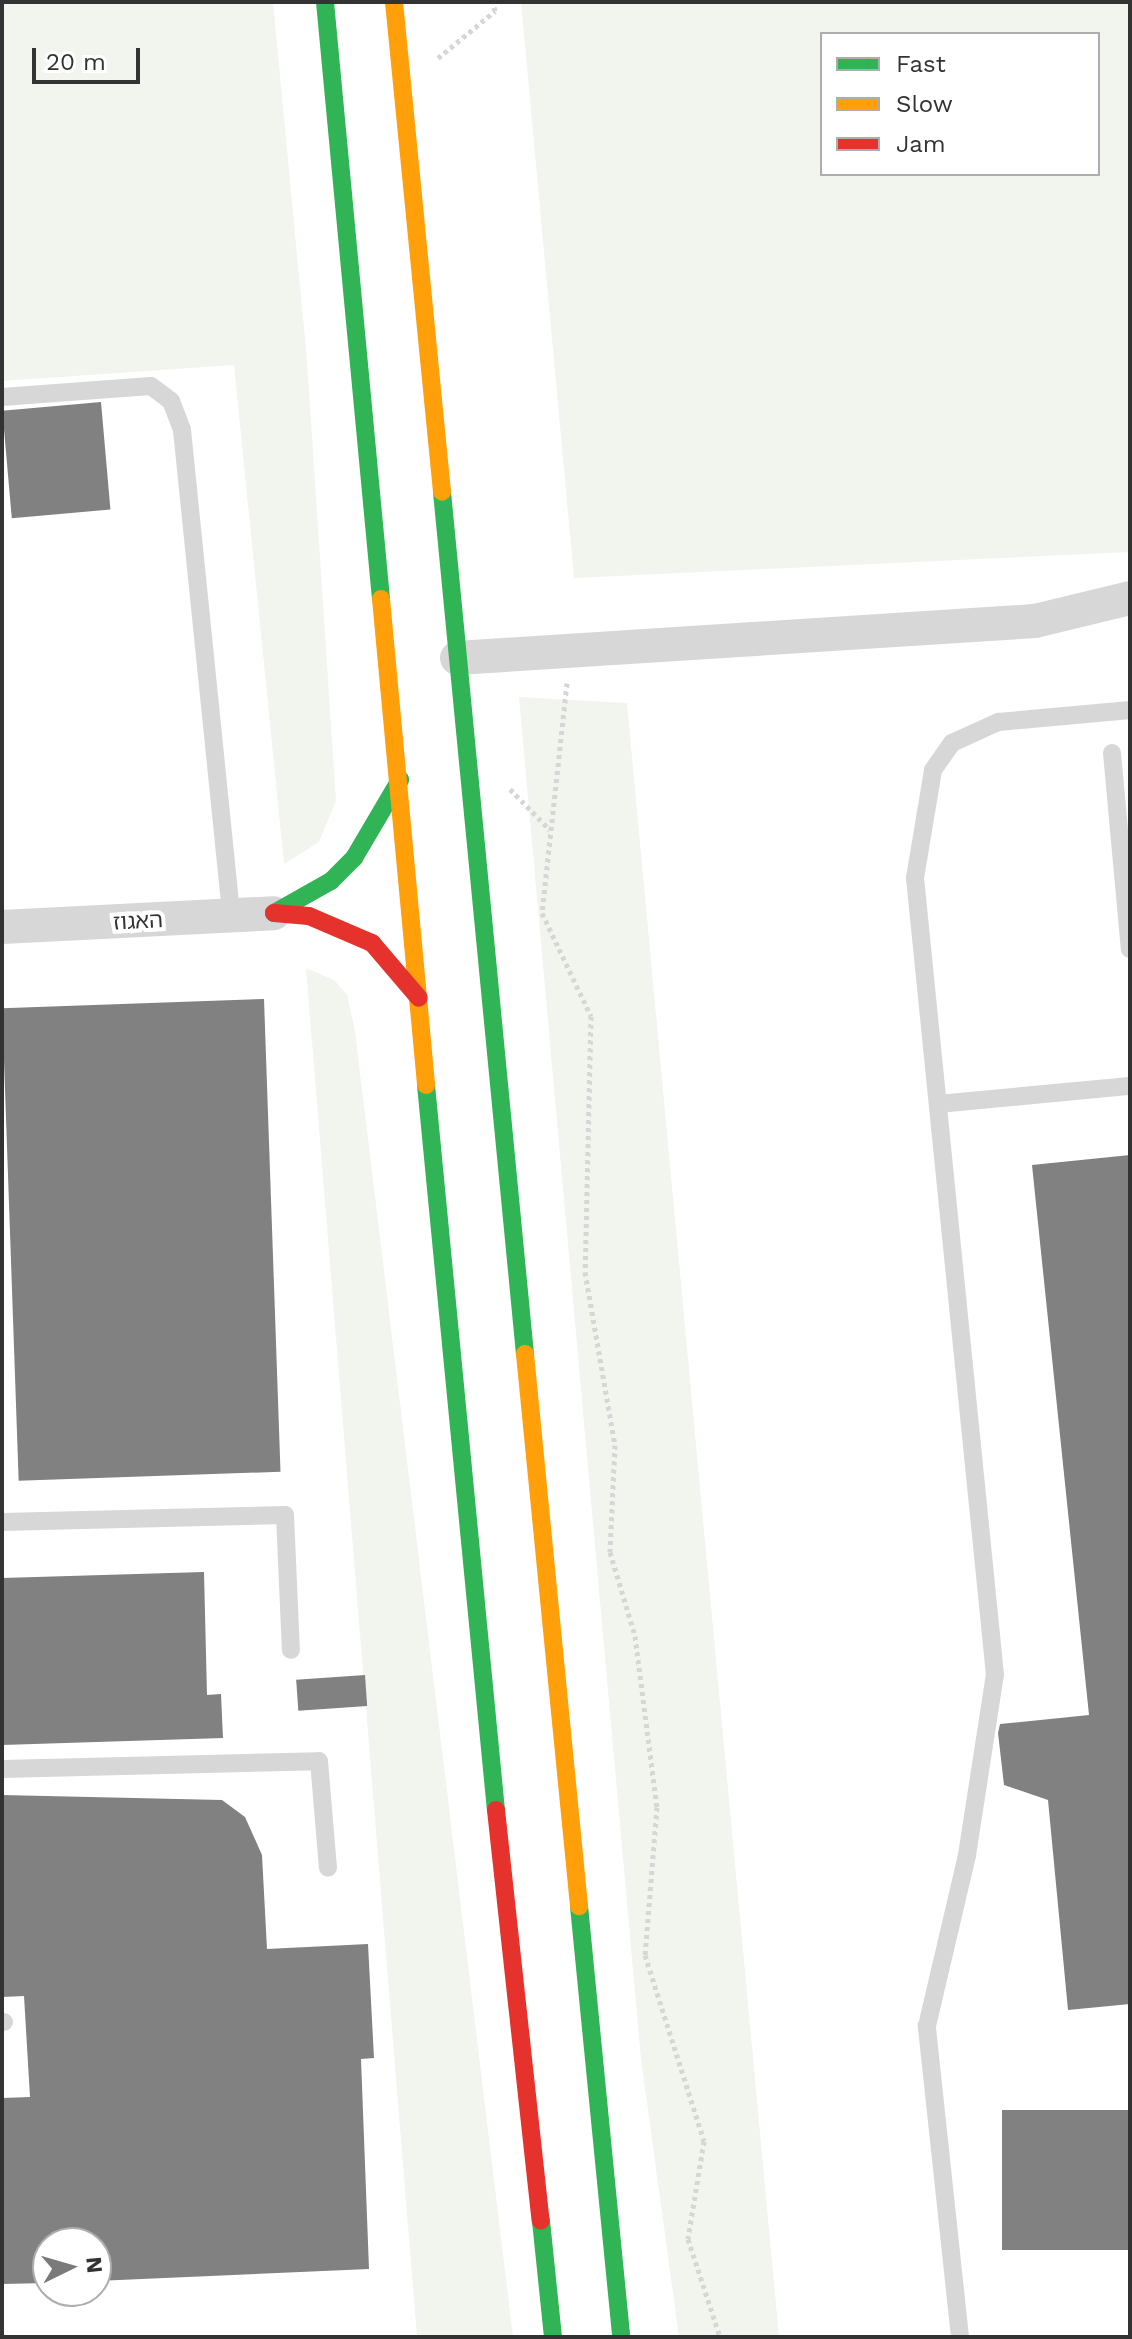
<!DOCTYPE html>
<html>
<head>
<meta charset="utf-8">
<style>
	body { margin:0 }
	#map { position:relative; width:1132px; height:2339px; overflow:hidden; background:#fff; font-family:"Work Sans","Noto Sans Hebrew",sans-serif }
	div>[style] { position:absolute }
	.green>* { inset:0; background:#f1f5ed }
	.building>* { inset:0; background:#818181; transform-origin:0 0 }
	.path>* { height:5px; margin-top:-2.5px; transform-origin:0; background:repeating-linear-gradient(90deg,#d6d6d6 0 4px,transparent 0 8px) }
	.lane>* { height:18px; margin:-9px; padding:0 9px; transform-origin:9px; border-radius:9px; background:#d7d7d7 }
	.street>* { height:34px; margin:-17px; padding:0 17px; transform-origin:17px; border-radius:17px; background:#d7d7d7 }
	.fast>* { height:18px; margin:-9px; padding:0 9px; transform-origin:9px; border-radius:9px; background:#30b455 }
	.slow>* { height:18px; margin:-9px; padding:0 9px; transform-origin:9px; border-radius:9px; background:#ff9f0a }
	.jam>* { height:18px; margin:-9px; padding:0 9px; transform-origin:9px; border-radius:9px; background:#e5322d }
	span { translate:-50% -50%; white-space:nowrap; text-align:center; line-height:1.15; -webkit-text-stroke:8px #fff; paint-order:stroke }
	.street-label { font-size:22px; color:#333 }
	.frame { position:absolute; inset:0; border:4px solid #333; pointer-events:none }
	.legend { position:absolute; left:820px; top:32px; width:280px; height:144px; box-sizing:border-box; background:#fff; border:2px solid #adadad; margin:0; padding:10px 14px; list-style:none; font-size:24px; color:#333 }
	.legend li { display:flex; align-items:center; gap:16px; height:40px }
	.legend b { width:40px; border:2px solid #adadad }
	.north { position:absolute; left:32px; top:2227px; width:80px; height:80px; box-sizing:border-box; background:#fff; border:2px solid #adadad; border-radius:50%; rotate:85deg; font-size:22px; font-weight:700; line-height:32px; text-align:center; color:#333 }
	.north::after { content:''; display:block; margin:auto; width:28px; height:36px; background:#7a7a7a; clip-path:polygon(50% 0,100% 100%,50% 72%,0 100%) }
	.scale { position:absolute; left:32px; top:48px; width:108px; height:36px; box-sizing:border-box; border:4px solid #333; border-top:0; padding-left:10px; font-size:24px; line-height:28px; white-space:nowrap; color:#333; -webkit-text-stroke:6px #fff; paint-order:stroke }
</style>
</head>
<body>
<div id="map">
	<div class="green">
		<div style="clip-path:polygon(2px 2px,273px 2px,307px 360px,336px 801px,319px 842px,284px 864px,234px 365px,2px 381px)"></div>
		<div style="clip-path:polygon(evenodd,521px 2px,1130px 2px,1130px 552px,574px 578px,521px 2px,822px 34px,1098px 34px,1098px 174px,822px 174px,822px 34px)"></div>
		<div style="clip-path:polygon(519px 697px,627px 703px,779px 2337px,679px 2337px,641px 2059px)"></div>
		<div style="clip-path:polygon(306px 968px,334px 980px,347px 995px,355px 1031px,513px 2337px,417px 2337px)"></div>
	</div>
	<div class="building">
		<div style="left:101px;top:402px;width:108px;height:99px;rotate:85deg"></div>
		<div style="left:264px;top:999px;width:473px;height:262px;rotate:88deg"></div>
		<div style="clip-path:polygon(1130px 1155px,1130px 2004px,1068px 2010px,1048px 1800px,1004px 1785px,998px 1733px,1000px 1724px,1089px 1715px,1032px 1165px)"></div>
		<div style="clip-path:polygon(204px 1572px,207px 1695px,221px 1694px,223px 1738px,2px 1745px,2px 1578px)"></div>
		<div style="left:365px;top:1675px;width:31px;height:69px;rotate:86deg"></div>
		<div style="clip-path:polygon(2px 1795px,222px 1800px,245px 1817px,262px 1855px,267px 1949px,368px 1944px,374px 2058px,361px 2059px,369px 2269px,96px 2281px,96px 2243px,48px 2243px,48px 2283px,2px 2284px,2px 2098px,30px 2097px,24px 1996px,2px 1997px)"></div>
		<div style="left:1130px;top:2110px;width:140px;height:128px;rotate:90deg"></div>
	</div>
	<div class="path">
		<div style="left:438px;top:58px;width:74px;rotate:-39.5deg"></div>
		<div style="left:495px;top:11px;width:9px;rotate:-103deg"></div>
		<div style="left:567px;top:683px;width:231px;rotate:96.2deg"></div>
		<div style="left:542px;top:913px;width:114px;rotate:64.6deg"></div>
		<div style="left:591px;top:1016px;width:256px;rotate:91.3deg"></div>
		<div style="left:585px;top:1272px;width:176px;rotate:80.2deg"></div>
		<div style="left:615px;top:1445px;width:107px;rotate:92.7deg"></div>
		<div style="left:610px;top:1552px;width:88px;rotate:73.4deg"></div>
		<div style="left:635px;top:1636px;width:172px;rotate:82.7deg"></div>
		<div style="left:657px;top:1807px;width:148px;rotate:94.6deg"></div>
		<div style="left:645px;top:1955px;width:195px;rotate:72.4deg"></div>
		<div style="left:704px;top:2141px;width:99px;rotate:99.3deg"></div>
		<div style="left:688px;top:2239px;width:103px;rotate:71.9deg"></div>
		<div style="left:510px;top:789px;width:57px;rotate:45.7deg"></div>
	</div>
	<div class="lane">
		<div style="left:2px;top:397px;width:149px;rotate:-4.2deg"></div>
		<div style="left:151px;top:386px;width:25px;rotate:37deg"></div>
		<div style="left:171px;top:401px;width:31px;rotate:69deg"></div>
		<div style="left:182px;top:430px;width:488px;rotate:84.2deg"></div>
		<div style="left:1112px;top:753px;width:197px;rotate:84.8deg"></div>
		<div style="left:938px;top:1104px;width:193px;rotate:-5.4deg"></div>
		<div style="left:2px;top:1522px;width:283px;rotate:-1.4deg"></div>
		<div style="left:285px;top:1515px;width:135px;rotate:87.5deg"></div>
		<div style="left:2px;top:1769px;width:317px;rotate:-1.4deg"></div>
		<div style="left:319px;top:1761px;width:107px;rotate:85.2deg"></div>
		<div style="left:2px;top:2022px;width:2px"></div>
		<div style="left:960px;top:2337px;width:313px;rotate:-96.1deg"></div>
		<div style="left:927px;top:2026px;width:176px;rotate:-76.8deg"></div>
		<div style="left:967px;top:1855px;width:182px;rotate:-81.2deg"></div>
		<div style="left:995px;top:1675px;width:801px;rotate:-95.73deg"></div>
		<div style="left:915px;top:878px;width:109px;rotate:-80.5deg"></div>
		<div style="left:933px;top:770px;width:33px;rotate:-55deg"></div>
		<div style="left:952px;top:743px;width:51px;rotate:-24.5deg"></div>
		<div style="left:998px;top:722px;width:133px;rotate:-5.2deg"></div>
	</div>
	<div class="street">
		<div style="left:457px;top:658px;width:579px;rotate:-3.66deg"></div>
		<div style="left:1035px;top:621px;width:98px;rotate:-13.6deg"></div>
		<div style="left:2px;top:927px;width:272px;rotate:-2.9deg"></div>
	</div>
	<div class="fast">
		<div style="left:325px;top:2px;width:600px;rotate:84.64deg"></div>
		<div style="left:442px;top:492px;width:866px;rotate:84.5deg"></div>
		<div style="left:274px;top:913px;width:65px;rotate:-29.3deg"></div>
		<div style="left:331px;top:881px;width:33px;rotate:-45deg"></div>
		<div style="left:354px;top:858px;width:91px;rotate:-59.5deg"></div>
		<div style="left:426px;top:1085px;width:728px;rotate:84.49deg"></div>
		<div style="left:579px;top:1906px;width:433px;rotate:84.4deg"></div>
		<div style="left:541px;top:2221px;width:117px;rotate:84.1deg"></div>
	</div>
	<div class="slow">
		<div style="left:394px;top:2px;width:492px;rotate:84.4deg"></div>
		<div style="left:381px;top:599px;width:488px;rotate:84.7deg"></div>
		<div style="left:525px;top:1354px;width:555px;rotate:84.41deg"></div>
	</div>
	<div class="jam">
		<div style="left:274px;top:913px;width:35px;rotate:5deg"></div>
		<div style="left:309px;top:916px;width:69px;rotate:23.2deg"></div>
		<div style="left:372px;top:943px;width:72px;rotate:49.5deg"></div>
		<div style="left:496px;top:1810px;width:413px;rotate:83.8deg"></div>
	</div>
	<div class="street-label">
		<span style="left:138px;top:921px;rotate:-3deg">האגוז</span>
	</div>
	<div class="frame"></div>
	<ul class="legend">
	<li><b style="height:10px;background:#30b455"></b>Fast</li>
	<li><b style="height:10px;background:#ff9f0a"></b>Slow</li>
	<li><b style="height:10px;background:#e5322d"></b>Jam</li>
	</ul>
	<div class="north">N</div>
	<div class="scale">20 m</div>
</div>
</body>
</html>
